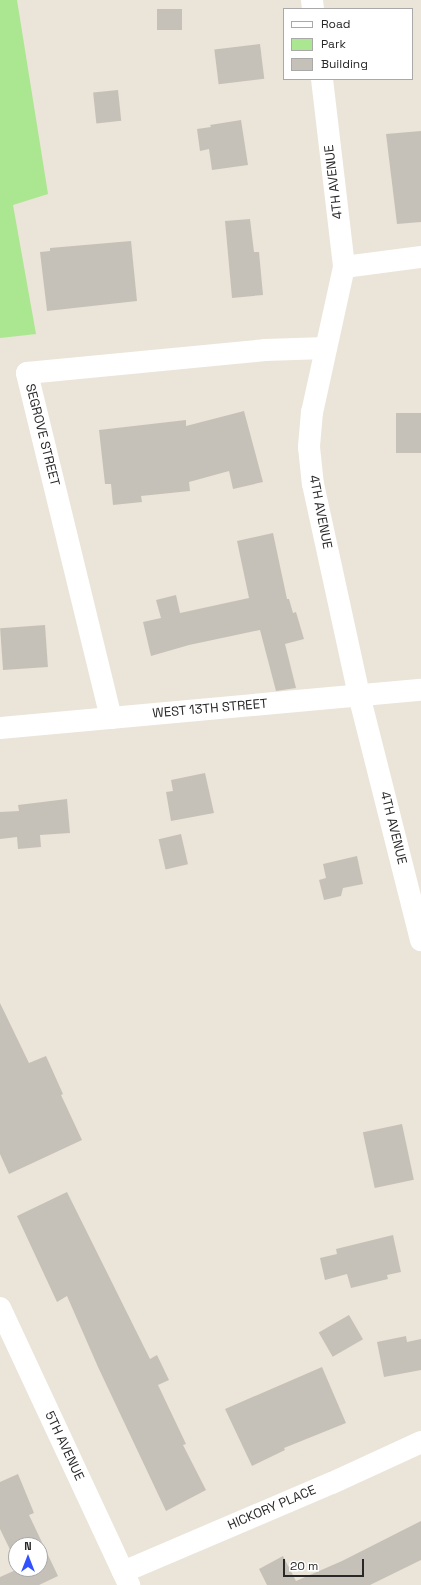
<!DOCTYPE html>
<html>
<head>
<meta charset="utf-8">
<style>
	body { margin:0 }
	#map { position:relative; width:421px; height:1585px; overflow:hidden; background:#ebe4d8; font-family:"Space Grotesk",sans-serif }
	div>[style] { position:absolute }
	.green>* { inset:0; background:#abe691 }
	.building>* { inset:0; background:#c6c1b8; transform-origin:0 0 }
	.street>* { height:22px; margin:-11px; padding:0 11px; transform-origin:11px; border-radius:11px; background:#fff }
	span { translate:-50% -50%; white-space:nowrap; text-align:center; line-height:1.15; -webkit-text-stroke:4px #fff; paint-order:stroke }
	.street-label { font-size:13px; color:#282828 }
	.legend { position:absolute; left:283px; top:8px; width:130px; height:72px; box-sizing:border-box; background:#fff; border:1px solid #a9a9a9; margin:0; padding:5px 7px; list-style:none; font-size:12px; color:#282828 }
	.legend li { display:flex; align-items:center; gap:8px; height:20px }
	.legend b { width:20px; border:1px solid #a9a9a9 }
	.north { position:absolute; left:8px; top:1537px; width:40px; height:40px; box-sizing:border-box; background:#fff; border:1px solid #a9a9a9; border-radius:50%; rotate:0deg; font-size:11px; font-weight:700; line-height:16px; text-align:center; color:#282828 }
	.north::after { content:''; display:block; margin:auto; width:14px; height:18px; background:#3251ff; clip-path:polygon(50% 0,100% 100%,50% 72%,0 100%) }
	.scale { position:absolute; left:283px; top:1559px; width:81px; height:18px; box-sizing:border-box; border:2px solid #282828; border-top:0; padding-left:5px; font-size:12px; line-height:14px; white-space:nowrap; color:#282828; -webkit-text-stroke:3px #fff; paint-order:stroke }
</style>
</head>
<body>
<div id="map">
	<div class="green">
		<div style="clip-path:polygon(0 0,17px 0,48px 194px,13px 205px,36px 334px,0 338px)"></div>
	</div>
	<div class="building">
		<div style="left:157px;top:9px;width:25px;height:21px"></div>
		<div style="left:260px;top:44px;width:35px;height:46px;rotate:83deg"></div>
		<div style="left:118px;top:90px;width:31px;height:25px;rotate:84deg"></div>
		<div style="clip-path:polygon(241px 120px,248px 165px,212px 170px,209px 149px,200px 151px,197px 129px,211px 127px,210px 125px)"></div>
		<div style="clip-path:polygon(421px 131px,421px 222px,397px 224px,386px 134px)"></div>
		<div style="clip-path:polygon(250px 219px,254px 252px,259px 252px,263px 295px,232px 298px,225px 221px)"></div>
		<div style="clip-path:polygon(131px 241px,137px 301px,47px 311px,40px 252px,50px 251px,50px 248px)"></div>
		<div style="clip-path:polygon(244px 411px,263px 482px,233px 489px,229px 471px,189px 482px,190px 491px,141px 496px,142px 502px,113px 505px,111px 484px,105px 484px,99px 430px,186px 420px,186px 426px)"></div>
		<div style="left:421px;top:413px;width:40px;height:25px;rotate:90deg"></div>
		<div style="clip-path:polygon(273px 533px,287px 599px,289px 599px,293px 613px,296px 612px,304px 639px,285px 644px,296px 688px,276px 691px,260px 630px,189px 645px,151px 656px,143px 622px,161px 618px,156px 600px,176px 595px,180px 613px,249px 598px,237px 541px)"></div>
		<div style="left:45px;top:625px;width:42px;height:45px;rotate:86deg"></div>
		<div style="clip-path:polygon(205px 773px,214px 813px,171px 821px,166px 792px,173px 791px,171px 780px)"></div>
		<div style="clip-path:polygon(67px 799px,70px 833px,40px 835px,41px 847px,18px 849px,17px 837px,0 839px,0 812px,19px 811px,18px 805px)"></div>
		<div style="left:181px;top:834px;width:31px;height:23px;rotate:77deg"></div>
		<div style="clip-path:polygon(357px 856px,363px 884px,343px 888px,341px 896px,324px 900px,319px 880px,326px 878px,323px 864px)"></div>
		<div style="clip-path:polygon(0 1003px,29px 1063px,46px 1056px,63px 1094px,61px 1095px,82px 1140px,9px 1174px,0 1154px)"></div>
		<div style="left:402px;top:1124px;width:57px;height:40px;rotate:78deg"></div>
		<div style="clip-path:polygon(67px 1192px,150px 1359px,157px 1355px,169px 1380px,158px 1385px,186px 1444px,183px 1445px,206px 1490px,166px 1511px,98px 1367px,67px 1296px,57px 1302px,17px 1216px)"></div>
		<div style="clip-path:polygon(393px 1235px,401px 1272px,387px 1275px,388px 1279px,351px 1288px,347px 1274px,325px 1280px,320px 1258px,337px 1254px,336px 1249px)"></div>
		<div style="left:349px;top:1315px;width:28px;height:35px;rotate:60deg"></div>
		<div style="clip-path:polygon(406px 1336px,407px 1342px,421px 1339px,421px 1370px,384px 1377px,377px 1342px)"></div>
		<div style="clip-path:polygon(322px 1367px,346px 1423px,284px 1448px,285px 1450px,252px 1466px,225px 1409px)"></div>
		<div style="clip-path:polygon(18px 1474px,34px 1513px,29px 1515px,58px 1576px,39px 1585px,0 1585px,0 1577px,18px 1569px,40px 1569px,40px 1545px,16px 1545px,16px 1562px,0 1529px,0 1482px)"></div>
		<div style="clip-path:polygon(421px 1521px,421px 1560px,370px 1585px,267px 1585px,259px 1569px,283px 1556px,296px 1581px,342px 1561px)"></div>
	</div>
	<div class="street">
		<div style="left:312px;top:0;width:9px;rotate:84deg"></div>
		<div style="left:322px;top:79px;width:189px;rotate:83.3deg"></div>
		<div style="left:344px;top:267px;width:148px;rotate:102.4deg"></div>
		<div style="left:312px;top:412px;width:35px;rotate:95deg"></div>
		<div style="left:309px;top:447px;width:37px;rotate:84deg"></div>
		<div style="left:313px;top:484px;width:216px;rotate:77.7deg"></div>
		<div style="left:359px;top:695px;width:253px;rotate:75.8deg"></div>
		<div style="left:344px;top:267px;width:78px;rotate:-7.4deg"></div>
		<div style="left:111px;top:718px;width:355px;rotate:-103.7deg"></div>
		<div style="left:27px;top:373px;width:239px;rotate:-5.5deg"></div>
		<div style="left:265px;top:350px;width:61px;rotate:-1.9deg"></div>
		<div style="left:0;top:728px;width:423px;rotate:-5.2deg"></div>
		<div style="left:0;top:1308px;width:306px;rotate:65deg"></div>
		<div style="left:123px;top:1572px;width:227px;rotate:-23.1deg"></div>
		<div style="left:332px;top:1483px;width:98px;rotate:-24.7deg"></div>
	</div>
	<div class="street-label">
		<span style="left:334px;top:182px;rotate:-97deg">4TH AVENUE</span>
		<span style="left:42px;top:435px;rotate:76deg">SEGROVE STREET</span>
		<span style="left:320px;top:512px;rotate:79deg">4TH AVENUE</span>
		<span style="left:210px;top:709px;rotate:-5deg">WEST 13TH STREET</span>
		<span style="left:393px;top:828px;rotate:76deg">4TH AVENUE</span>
		<span style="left:64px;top:1446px;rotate:65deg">5TH AVENUE</span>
		<span style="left:272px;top:1508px;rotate:-23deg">HICKORY PLACE</span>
	</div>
	<ul class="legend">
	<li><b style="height:5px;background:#fff"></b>Road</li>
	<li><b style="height:11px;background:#abe691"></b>Park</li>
	<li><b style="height:11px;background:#c6c1b8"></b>Building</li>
	</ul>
	<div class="north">N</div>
	<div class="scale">20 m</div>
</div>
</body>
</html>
